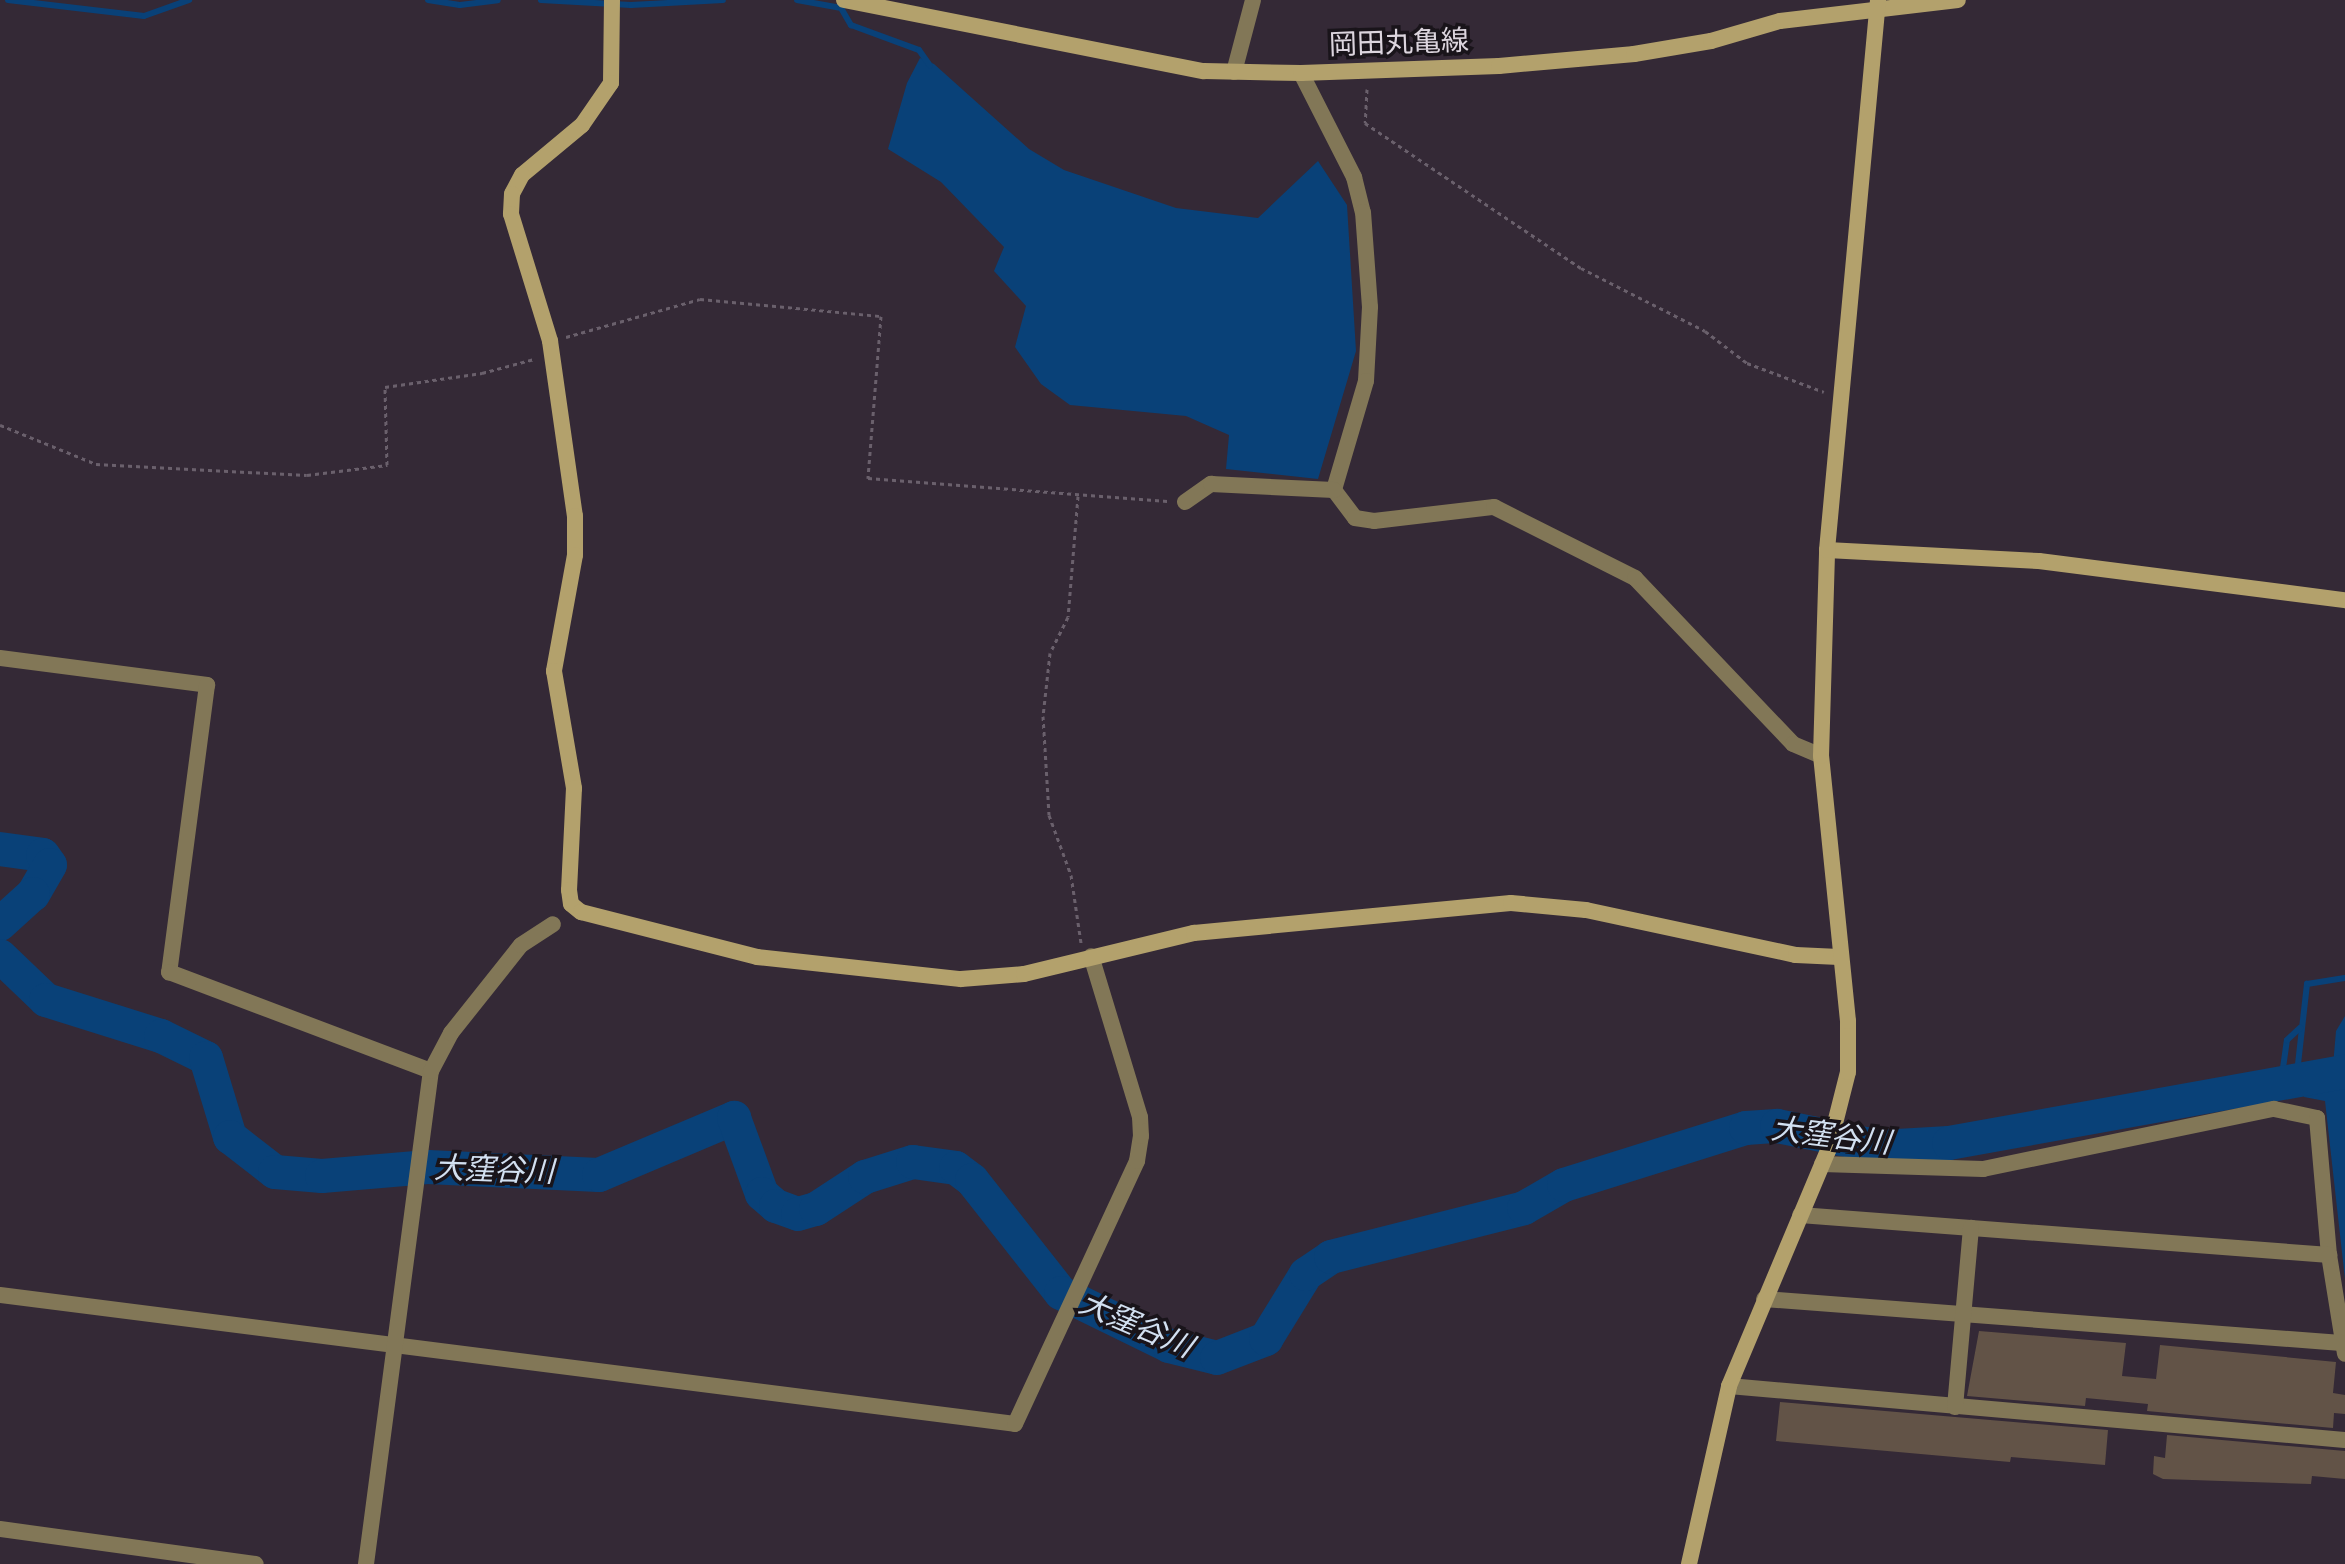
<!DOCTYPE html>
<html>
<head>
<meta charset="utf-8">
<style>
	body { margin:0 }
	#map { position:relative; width:2345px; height:1564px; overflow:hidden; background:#342936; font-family:Bitter,"Noto Sans JP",serif }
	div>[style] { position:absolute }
	.water>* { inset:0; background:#094178 }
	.stream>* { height:6px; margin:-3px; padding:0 3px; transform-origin:3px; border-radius:3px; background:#094178 }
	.river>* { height:34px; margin:-17px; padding:0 17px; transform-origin:17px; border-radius:17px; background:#094178 }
	.building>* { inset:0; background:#625347 }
	.path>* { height:3px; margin-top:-1.5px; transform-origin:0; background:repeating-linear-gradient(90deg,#6a606c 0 4px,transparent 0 8px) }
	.street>* { height:16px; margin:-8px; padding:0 8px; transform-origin:8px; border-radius:8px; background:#827757 }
	.secondary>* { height:16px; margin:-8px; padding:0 8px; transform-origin:8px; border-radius:8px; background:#b3a16c }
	span { translate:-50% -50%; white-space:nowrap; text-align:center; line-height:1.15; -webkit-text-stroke:7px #19141a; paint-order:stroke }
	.street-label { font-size:28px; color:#dcd5de }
	.water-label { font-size:30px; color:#d2e0f1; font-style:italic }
</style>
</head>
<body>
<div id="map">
	<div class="water">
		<div style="clip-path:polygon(920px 58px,934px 64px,1029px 149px,1064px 170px,1176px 208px,1258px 218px,1318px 161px,1347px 205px,1356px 351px,1318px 479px,1226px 469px,1229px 435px,1186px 416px,1070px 405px,1041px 384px,1015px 347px,1026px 306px,994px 271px,1004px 247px,941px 182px,888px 149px,907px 83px)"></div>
		<div style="clip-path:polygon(2345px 1016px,2345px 1279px,2325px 1101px,2304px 1097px,2306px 1069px,2333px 1066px,2336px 1031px)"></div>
	</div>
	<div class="stream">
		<div style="left:8px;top:0;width:137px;rotate:6.7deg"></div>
		<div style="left:144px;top:16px;width:48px;rotate:-19.6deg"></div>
		<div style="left:428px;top:0;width:32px;rotate:9deg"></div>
		<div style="left:460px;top:5px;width:38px;rotate:-7deg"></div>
		<div style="left:541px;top:0;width:90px;rotate:3.2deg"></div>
		<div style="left:631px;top:5px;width:92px;rotate:-3.1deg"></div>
		<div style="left:797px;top:0;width:45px;rotate:10.3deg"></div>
		<div style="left:841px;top:8px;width:20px;rotate:60deg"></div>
		<div style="left:851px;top:25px;width:72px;rotate:20.2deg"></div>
		<div style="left:919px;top:50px;width:19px;rotate:55deg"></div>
		<div style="left:2296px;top:1082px;width:99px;rotate:-83.6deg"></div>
		<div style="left:2307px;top:984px;width:38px;rotate:-9deg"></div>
		<div style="left:2296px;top:1082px;width:19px;rotate:-133deg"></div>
		<div style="left:2283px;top:1068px;width:28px;rotate:-82deg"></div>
		<div style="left:2287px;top:1040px;width:18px;rotate:-43deg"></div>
	</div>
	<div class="river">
		<div style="left:0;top:849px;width:43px;rotate:7.9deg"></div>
		<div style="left:43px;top:855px;width:12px;rotate:55deg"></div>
		<div style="left:50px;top:865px;width:34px;rotate:120deg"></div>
		<div style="left:33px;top:894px;width:45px;rotate:137.7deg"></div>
		<div style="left:0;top:956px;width:64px;rotate:43.7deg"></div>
		<div style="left:46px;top:1000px;width:121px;rotate:17.4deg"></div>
		<div style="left:161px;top:1036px;width:50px;rotate:26.1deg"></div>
		<div style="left:206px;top:1058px;width:83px;rotate:73.1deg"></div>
		<div style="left:230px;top:1137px;width:57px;rotate:37.9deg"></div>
		<div style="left:275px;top:1172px;width:47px;rotate:4.9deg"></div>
		<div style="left:322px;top:1176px;width:106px;rotate:-4.9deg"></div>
		<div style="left:428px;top:1167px;width:171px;rotate:2.7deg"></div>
		<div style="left:599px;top:1175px;width:147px;rotate:-22.9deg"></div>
		<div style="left:734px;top:1118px;width:81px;rotate:69.8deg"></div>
		<div style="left:762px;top:1194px;width:18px;rotate:41deg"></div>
		<div style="left:776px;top:1206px;width:23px;rotate:20deg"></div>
		<div style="left:798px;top:1214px;width:19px;rotate:-16deg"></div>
		<div style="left:816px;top:1209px;width:59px;rotate:-33.1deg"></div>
		<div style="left:865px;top:1177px;width:50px;rotate:-17.4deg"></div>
		<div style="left:913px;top:1162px;width:43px;rotate:7.9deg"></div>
		<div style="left:956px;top:1168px;width:20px;rotate:37deg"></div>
		<div style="left:972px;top:1180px;width:144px;rotate:51.8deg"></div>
		<div style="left:1061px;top:1293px;width:120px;rotate:26.1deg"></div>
		<div style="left:1169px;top:1346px;width:49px;rotate:14deg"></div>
		<div style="left:1217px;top:1358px;width:53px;rotate:-21.2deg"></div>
		<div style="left:1266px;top:1339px;width:76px;rotate:-58.4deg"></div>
		<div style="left:1306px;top:1274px;width:30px;rotate:-34deg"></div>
		<div style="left:1331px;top:1257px;width:199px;rotate:-14.2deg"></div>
		<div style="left:1524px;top:1208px;width:46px;rotate:-29.9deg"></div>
		<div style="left:1564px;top:1185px;width:191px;rotate:-17.4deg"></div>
		<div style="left:1746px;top:1128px;width:31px;rotate:-4deg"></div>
		<div style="left:1777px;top:1126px;width:105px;rotate:11.5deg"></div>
		<div style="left:1880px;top:1147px;width:69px;rotate:-3.3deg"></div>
		<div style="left:1949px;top:1143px;width:402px;rotate:-10.2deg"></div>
	</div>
	<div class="building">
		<div style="clip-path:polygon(1979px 1331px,2126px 1343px,2122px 1376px,2156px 1379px,2160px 1345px,2336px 1362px,2333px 1393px,2345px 1395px,2345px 1414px,2334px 1413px,2333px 1428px,2147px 1411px,2148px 1404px,2086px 1398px,2085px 1406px,1967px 1396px)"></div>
		<div style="clip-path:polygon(1780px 1402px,2108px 1430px,2105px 1465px,2011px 1457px,2010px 1462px,1776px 1441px)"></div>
		<div style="clip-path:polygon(2167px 1435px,2345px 1451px,2345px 1479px,2312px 1476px,2311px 1484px,2163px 1479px,2153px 1474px,2154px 1456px,2165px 1458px)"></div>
	</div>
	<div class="path">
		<div style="left:1367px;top:89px;width:34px;rotate:93deg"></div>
		<div style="left:1365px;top:123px;width:260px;rotate:33.9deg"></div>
		<div style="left:1581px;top:268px;width:139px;rotate:26.9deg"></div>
		<div style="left:1705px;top:331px;width:53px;rotate:37.3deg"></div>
		<div style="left:1747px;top:363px;width:82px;rotate:20.6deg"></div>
		<div style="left:566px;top:337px;width:139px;rotate:-15.8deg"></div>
		<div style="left:700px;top:299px;width:182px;rotate:5.4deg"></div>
		<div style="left:881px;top:316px;width:163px;rotate:94.6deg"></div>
		<div style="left:868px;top:478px;width:300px;rotate:4.4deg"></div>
		<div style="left:0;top:425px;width:104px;rotate:22.1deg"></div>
		<div style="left:96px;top:464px;width:211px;rotate:3deg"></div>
		<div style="left:307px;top:475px;width:81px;rotate:-7.1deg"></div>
		<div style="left:387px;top:465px;width:78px;rotate:-91.5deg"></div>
		<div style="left:385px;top:387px;width:98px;rotate:-8.2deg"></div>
		<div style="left:482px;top:373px;width:54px;rotate:-15.1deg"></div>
		<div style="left:1078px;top:496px;width:121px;rotate:94.7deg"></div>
		<div style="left:1068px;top:617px;width:40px;rotate:116.6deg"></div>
		<div style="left:1050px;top:653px;width:63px;rotate:96.3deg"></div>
		<div style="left:1043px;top:716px;width:99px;rotate:86.5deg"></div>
		<div style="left:1049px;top:815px;width:64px;rotate:69.9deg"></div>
		<div style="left:1071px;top:875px;width:69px;rotate:81.6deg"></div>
	</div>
	<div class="street">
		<div style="left:1234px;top:72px;width:74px;rotate:-75.2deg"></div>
		<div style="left:1301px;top:73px;width:117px;rotate:63deg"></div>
		<div style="left:1354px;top:177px;width:36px;rotate:76deg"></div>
		<div style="left:1363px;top:212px;width:95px;rotate:85.8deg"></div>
		<div style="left:1370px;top:307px;width:74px;rotate:93.1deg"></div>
		<div style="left:1366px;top:381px;width:114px;rotate:106.4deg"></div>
		<div style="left:1334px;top:490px;width:35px;rotate:53deg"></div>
		<div style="left:1355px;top:518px;width:19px;rotate:9deg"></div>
		<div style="left:1374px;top:521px;width:121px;rotate:-6.7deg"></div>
		<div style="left:1494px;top:507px;width:158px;rotate:26.7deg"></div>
		<div style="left:1635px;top:578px;width:229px;rotate:46.4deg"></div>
		<div style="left:1793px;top:744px;width:30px;rotate:23deg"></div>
		<div style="left:1185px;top:502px;width:32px;rotate:-35deg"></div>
		<div style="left:1211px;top:484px;width:123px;rotate:2.8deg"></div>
		<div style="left:0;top:658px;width:209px;rotate:7.4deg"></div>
		<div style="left:207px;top:685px;width:290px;rotate:97.5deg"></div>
		<div style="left:169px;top:972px;width:280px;rotate:20.7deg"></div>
		<div style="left:1822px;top:1164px;width:161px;rotate:1.8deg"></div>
		<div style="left:1983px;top:1169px;width:297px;rotate:-11.7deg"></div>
		<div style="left:2274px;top:1109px;width:44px;rotate:11.8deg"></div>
		<div style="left:2317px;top:1118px;width:138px;rotate:85deg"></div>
		<div style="left:2329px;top:1255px;width:100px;rotate:80.8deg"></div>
		<div style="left:1800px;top:1215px;width:531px;rotate:4.32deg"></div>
		<div style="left:0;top:1295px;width:1023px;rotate:7.24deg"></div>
		<div style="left:1015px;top:1424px;width:290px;rotate:-65.1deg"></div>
		<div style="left:1137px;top:1161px;width:25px;rotate:-81deg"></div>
		<div style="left:1141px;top:1136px;width:19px;rotate:-93deg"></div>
		<div style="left:1140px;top:1117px;width:168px;rotate:-106.9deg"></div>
		<div style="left:1764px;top:1299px;width:579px;rotate:4.36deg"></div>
		<div style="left:1729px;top:1386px;width:618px;rotate:5.01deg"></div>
		<div style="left:1955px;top:1407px;width:180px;rotate:-84.9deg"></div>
		<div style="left:0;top:1529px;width:258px;rotate:7.8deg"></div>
		<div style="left:366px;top:1564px;width:497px;rotate:-82.5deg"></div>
		<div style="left:431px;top:1071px;width:43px;rotate:-62.2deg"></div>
		<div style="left:451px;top:1033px;width:112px;rotate:-51.5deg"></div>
		<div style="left:521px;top:945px;width:38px;rotate:-33deg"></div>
	</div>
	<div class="secondary">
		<div style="left:612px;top:0;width:83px;rotate:90.7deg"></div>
		<div style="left:611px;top:83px;width:51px;rotate:124.6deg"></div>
		<div style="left:582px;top:125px;width:78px;rotate:140.2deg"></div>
		<div style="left:522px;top:175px;width:21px;rotate:118deg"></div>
		<div style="left:512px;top:194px;width:20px;rotate:93deg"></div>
		<div style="left:511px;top:214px;width:133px;rotate:72.9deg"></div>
		<div style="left:550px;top:341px;width:177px;rotate:81.9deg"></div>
		<div style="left:575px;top:516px;width:39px;rotate:90deg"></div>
		<div style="left:575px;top:555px;width:118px;rotate:100.3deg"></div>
		<div style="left:554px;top:671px;width:119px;rotate:80.3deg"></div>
		<div style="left:574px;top:788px;width:102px;rotate:92.8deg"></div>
		<div style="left:569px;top:890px;width:14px;rotate:82deg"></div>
		<div style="left:571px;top:904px;width:13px;rotate:39deg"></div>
		<div style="left:581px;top:912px;width:182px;rotate:14.3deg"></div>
		<div style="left:757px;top:957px;width:205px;rotate:6.2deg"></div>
		<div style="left:961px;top:979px;width:63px;rotate:-4.5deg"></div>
		<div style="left:1024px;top:974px;width:175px;rotate:-13.6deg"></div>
		<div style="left:1194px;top:933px;width:318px;rotate:-5.4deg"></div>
		<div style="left:1511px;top:903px;width:75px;rotate:5.3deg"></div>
		<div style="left:1586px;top:910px;width:215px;rotate:12.1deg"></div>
		<div style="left:1796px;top:955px;width:43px;rotate:2.7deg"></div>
		<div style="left:844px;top:0;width:367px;rotate:11.2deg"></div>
		<div style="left:1204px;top:71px;width:97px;rotate:1.2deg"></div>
		<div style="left:1301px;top:73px;width:198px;rotate:-2deg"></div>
		<div style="left:1499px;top:66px;width:136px;rotate:-5.1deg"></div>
		<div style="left:1634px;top:54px;width:78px;rotate:-9.6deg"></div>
		<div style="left:1711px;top:41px;width:72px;rotate:-16.2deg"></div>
		<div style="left:1780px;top:21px;width:179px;rotate:-6.7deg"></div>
		<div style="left:1827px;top:550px;width:212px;rotate:3deg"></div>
		<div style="left:2039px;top:561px;width:308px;rotate:7.3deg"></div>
		<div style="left:1689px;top:1564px;width:182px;rotate:-77.3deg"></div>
		<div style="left:1729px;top:1386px;width:255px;rotate:-67.2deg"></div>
		<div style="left:1828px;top:1151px;width:81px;rotate:-75.8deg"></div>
		<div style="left:1848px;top:1072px;width:51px;rotate:-90deg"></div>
		<div style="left:1848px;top:1021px;width:266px;rotate:-95.8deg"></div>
		<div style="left:1821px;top:756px;width:206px;rotate:-88.3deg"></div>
		<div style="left:1827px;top:550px;width:552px;rotate:-84.7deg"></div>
	</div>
	<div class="street-label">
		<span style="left:1399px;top:43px;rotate:-2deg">岡田丸亀線</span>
	</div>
	<div class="water-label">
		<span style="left:1831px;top:1136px;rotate:7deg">大窪谷川</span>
		<span style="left:494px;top:1170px;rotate:2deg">大窪谷川</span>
		<span style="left:1136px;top:1325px;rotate:23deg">大窪谷川</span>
	</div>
</div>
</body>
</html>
